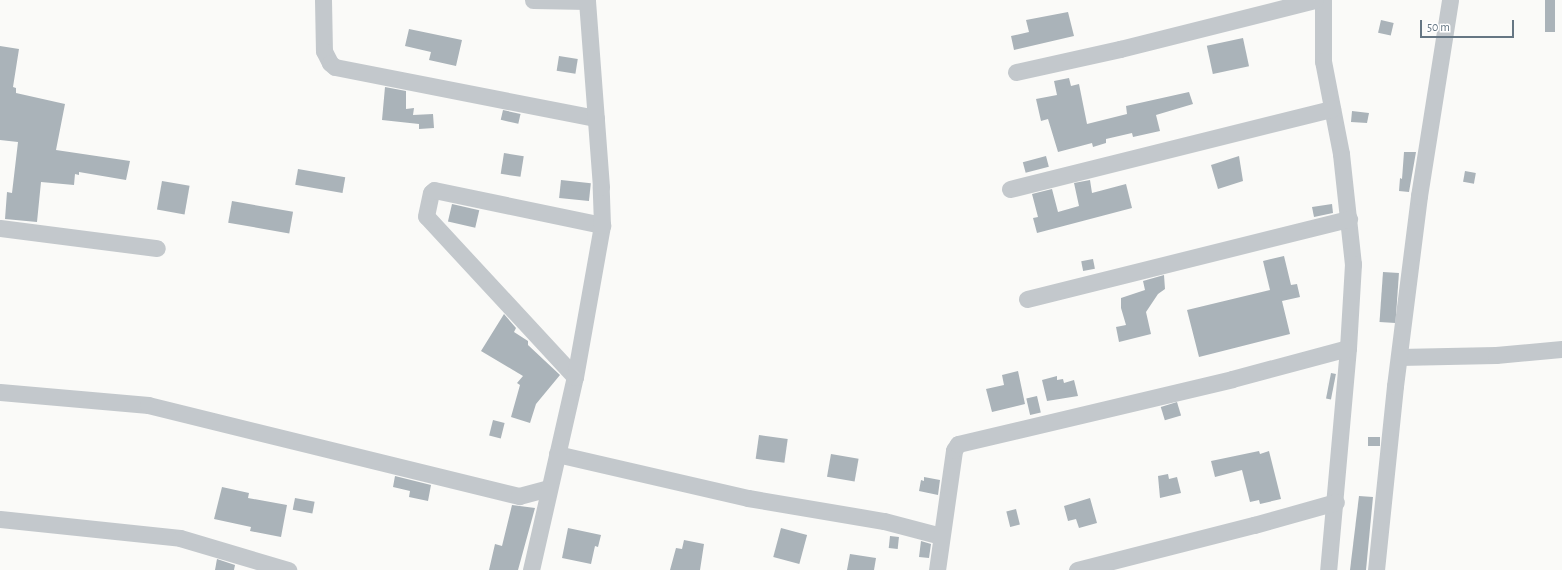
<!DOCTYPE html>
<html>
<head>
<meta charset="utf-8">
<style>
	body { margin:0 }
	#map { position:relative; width:1562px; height:570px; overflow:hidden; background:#fafaf8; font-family:"Alegreya Sans",sans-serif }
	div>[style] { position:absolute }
	.building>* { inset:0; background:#aab3b9; transform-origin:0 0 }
	.minor>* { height:17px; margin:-8.5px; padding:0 8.5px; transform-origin:8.5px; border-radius:8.5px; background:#c3c8cc }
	span { translate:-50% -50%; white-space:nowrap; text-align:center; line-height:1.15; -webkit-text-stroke:4px #fff; paint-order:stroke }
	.scale { position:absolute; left:1420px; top:20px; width:94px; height:18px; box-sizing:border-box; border:2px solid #657683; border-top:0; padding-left:5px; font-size:12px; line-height:14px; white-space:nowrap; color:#657683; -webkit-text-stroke:3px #fff; paint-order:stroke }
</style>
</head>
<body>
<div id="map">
	<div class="building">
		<div style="left:1545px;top:0;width:10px;height:32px"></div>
		<div style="clip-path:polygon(1068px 12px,1074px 36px,1014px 50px,1011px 36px,1029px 32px,1026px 20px)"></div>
		<div style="left:1381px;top:20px;width:13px;height:13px;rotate:13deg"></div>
		<div style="clip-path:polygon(409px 29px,462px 40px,456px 66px,429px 60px,431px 52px,405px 46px)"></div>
		<div style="left:1243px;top:38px;width:29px;height:37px;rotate:78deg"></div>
		<div style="clip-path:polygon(0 46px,19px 49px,13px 87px,16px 88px,16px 93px,65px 104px,56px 150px,130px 161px,126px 180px,79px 172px,79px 175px,75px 174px,74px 185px,41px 182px,37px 222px,5px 219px,7px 192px,12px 193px,18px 142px,0 140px)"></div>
		<div style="left:559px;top:56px;width:19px;height:15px;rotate:9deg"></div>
		<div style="clip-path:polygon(1069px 78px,1071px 86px,1079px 84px,1087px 124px,1127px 114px,1126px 106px,1189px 92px,1193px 104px,1156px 115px,1160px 131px,1133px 137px,1132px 133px,1106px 139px,1106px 143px,1093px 147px,1092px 143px,1058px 152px,1048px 119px,1041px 121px,1036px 99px,1057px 95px,1054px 81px)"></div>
		<div style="clip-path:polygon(385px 87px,406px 91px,406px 109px,414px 108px,413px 115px,433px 114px,434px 128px,419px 129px,419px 124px,382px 120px)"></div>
		<div style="left:503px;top:110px;width:18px;height:10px;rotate:13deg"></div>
		<div style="clip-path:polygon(1352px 111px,1369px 113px,1367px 123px,1351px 122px)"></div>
		<div style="clip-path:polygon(1404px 152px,1416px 152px,1409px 192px,1399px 191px,1400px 178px,1402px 179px)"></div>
		<div style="left:504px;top:153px;width:20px;height:21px;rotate:9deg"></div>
		<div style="left:1046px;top:156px;width:11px;height:24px;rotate:75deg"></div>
		<div style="clip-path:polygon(1239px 156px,1243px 181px,1218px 189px,1211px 165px)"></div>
		<div style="left:298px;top:169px;width:48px;height:16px;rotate:10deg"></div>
		<div style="left:1465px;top:171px;width:11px;height:11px;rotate:10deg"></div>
		<div style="left:561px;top:180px;width:30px;height:18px;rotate:6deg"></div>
		<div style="clip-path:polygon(1090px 180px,1092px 193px,1126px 184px,1132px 208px,1037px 233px,1033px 218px,1038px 217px,1032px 194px,1052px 189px,1058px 212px,1079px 206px,1074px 183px)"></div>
		<div style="left:162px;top:181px;width:28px;height:29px;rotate:10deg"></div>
		<div style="left:232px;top:201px;width:62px;height:22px;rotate:10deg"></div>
		<div style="left:452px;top:204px;width:28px;height:18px;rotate:13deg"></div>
		<div style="clip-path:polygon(1332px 204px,1333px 213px,1314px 217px,1312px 207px)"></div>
		<div style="clip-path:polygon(1284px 256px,1291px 285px,1297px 284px,1300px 297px,1282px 301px,1290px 334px,1199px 357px,1187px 310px,1270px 290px,1263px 261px)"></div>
		<div style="left:1093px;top:259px;width:10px;height:12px;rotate:79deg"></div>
		<div style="left:1383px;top:272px;width:16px;height:50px;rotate:4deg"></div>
		<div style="clip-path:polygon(1164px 275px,1165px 289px,1158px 294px,1146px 312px,1151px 334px,1119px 342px,1116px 327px,1126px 325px,1121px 308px,1121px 298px,1145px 290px,1143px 281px)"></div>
		<div style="clip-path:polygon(504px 314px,516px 328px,514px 332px,528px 341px,528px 345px,560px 375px,536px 404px,530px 423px,511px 417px,520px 385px,517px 383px,523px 376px,481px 351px)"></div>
		<div style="clip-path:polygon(1018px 371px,1025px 404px,992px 412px,986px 389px,1004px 385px,1002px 375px)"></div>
		<div style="left:1331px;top:373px;width:5px;height:26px;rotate:11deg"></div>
		<div style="clip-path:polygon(1057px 376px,1057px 380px,1063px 379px,1064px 383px,1074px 380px,1078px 396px,1047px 401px,1042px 380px)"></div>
		<div style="left:1037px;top:396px;width:17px;height:11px;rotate:77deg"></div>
		<div style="left:1177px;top:402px;width:14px;height:17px;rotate:73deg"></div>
		<div style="left:493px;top:420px;width:12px;height:16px;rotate:14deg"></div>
		<div style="left:759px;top:435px;width:29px;height:24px;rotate:8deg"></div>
		<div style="left:1368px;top:437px;width:12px;height:9px"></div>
		<div style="clip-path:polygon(1259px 451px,1260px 454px,1269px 451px,1281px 499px,1260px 504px,1259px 500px,1250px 502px,1242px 470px,1215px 477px,1211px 461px)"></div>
		<div style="left:831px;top:454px;width:28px;height:23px;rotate:10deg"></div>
		<div style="clip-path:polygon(1168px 474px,1169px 479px,1177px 477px,1181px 493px,1160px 498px,1158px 476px)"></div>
		<div style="clip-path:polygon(395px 476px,431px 485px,428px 501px,409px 497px,410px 491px,393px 487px)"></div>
		<div style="clip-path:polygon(924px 477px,940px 480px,938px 495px,919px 491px,921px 480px,924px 481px)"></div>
		<div style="clip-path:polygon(222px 487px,249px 493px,248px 498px,287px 505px,281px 537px,250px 531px,251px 527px,214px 519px)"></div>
		<div style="clip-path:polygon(1359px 496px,1373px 497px,1366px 570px,1350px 570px)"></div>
		<div style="left:295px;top:498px;width:20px;height:12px;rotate:11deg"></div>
		<div style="clip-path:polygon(1090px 498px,1097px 523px,1079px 528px,1076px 519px,1068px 521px,1064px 506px)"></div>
		<div style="clip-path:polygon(512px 505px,535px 508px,518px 570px,489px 570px,495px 544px,502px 546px)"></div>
		<div style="left:1016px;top:509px;width:16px;height:10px;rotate:76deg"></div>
		<div style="clip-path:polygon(568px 528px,601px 535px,598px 547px,595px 546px,591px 564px,562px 558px)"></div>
		<div style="left:781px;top:528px;width:27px;height:30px;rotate:15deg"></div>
		<div style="left:890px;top:536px;width:9px;height:12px;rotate:6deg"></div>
		<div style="clip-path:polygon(684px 540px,704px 544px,700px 570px,670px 570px,676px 548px,682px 549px)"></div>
		<div style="clip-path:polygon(921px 541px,931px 544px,929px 558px,919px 557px)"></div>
		<div style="clip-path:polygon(850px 554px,876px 558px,874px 570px,847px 570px)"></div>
		<div style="clip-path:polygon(217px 559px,235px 565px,234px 570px,215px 570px)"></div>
	</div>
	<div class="minor">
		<div style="left:323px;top:0;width:51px;rotate:88.9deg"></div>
		<div style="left:324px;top:51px;width:13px;rotate:63deg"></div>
		<div style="left:330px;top:63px;width:6px;rotate:39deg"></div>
		<div style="left:335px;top:67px;width:266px;rotate:11.1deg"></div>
		<div style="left:533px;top:0;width:54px;rotate:1.1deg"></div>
		<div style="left:1323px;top:0;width:61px;rotate:90deg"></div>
		<div style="left:1323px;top:61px;width:95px;rotate:79deg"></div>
		<div style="left:1341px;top:154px;width:111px;rotate:83.8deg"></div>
		<div style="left:1353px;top:264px;width:84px;rotate:93.4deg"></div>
		<div style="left:1348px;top:348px;width:223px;rotate:95.1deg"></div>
		<div style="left:1016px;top:72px;width:107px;rotate:-12.5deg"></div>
		<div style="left:1120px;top:49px;width:201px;rotate:-14.1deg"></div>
		<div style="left:1010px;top:189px;width:332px;rotate:-14deg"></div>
		<div style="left:0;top:228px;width:158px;rotate:7.3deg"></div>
		<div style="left:1027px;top:299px;width:332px;rotate:-14deg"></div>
		<div style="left:1399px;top:357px;width:97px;rotate:-1.2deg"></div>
		<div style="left:1496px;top:355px;width:66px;rotate:-5.2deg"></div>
		<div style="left:575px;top:377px;width:219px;rotate:-132.8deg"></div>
		<div style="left:426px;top:216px;width:24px;rotate:-78deg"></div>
		<div style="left:431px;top:193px;width:4px;rotate:-45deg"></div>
		<div style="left:434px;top:190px;width:172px;rotate:11.8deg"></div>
		<div style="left:0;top:392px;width:149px;rotate:5deg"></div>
		<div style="left:148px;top:405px;width:382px;rotate:13.8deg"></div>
		<div style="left:519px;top:496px;width:31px;rotate:-15deg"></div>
		<div style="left:557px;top:454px;width:196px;rotate:13deg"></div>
		<div style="left:748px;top:498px;width:138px;rotate:9.6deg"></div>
		<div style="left:884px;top:521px;width:59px;rotate:14.7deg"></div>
		<div style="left:0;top:519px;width:181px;rotate:6deg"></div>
		<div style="left:180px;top:538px;width:113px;rotate:16.5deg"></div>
		<div style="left:531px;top:570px;width:198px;rotate:-77.2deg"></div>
		<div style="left:575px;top:377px;width:154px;rotate:-79.9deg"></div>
		<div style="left:602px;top:225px;width:38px;rotate:-92deg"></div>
		<div style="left:601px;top:187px;width:188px;rotate:-94.3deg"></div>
		<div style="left:937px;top:570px;width:121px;rotate:-81.9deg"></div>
		<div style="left:954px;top:450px;width:7px;rotate:-56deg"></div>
		<div style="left:958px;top:444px;width:282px;rotate:-13.3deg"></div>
		<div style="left:1232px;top:379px;width:120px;rotate:-15deg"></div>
		<div style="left:1077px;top:570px;width:183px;rotate:-14.3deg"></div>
		<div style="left:1254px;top:525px;width:85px;rotate:-15.7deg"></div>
		<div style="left:1376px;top:570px;width:185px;rotate:-84.1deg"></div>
		<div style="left:1395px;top:386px;width:192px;rotate:-82.8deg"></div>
		<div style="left:1419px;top:196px;width:198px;rotate:-81deg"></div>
	</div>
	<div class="scale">50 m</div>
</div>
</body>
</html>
